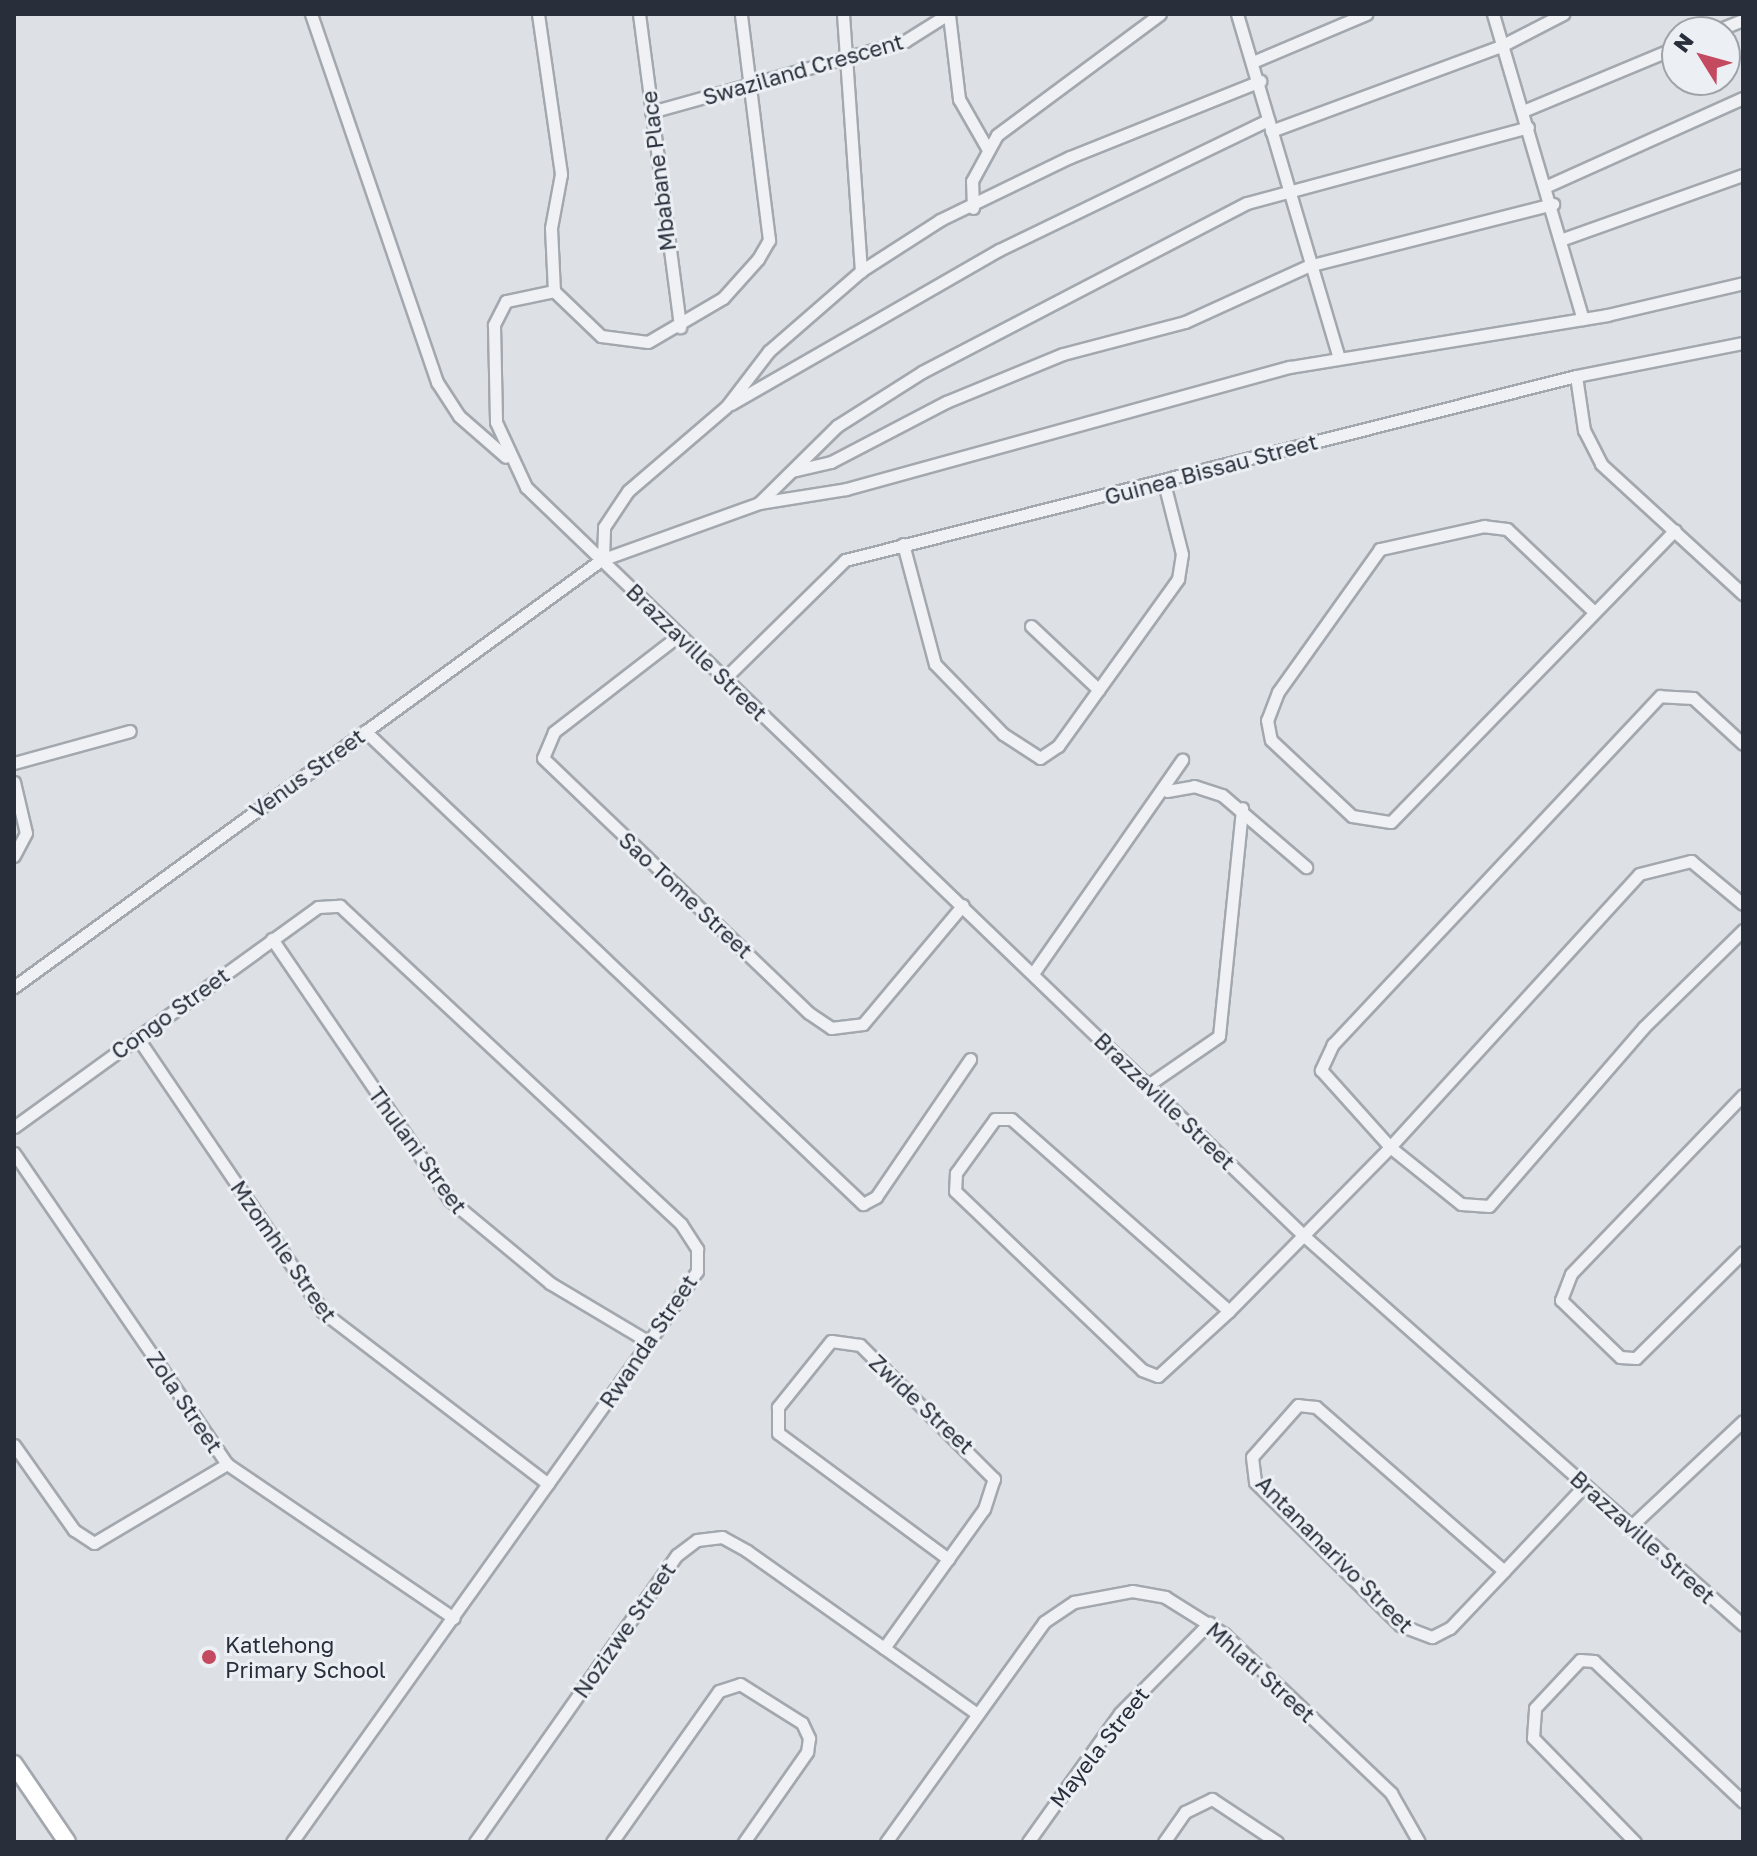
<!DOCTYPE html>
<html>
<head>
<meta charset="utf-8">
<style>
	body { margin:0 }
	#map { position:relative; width:1757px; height:1856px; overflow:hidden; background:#dde1e6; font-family:"Golos Text",sans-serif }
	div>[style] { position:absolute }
	.roads { filter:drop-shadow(2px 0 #a3a8af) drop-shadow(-2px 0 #a3a8af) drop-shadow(0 2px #a3a8af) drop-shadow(0 -2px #a3a8af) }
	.street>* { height:11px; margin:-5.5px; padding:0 5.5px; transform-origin:5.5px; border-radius:5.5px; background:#f0f1f5 }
	.secondary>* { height:16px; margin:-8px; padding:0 8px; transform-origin:8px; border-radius:8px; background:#fff }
	.dots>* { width:22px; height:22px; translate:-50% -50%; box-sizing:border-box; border:4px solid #ecf0f4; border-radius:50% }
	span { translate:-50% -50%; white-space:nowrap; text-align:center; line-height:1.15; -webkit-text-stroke:6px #ecf0f4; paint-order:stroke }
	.street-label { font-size:22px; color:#282f3b }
	.poi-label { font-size:22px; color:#282f3b }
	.left { translate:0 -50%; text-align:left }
	.frame { position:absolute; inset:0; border:16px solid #282f3b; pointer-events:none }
	.north { position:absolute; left:1661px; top:16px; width:80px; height:80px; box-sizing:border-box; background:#ecf0f4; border:2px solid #9ea3aa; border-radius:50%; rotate:307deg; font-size:22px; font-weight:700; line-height:32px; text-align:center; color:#282f3b }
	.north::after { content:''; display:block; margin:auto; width:28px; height:36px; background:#c34a5f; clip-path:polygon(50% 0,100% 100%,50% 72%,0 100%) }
</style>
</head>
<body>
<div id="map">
	<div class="roads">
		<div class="street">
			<div style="left:311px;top:14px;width:389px;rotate:71.1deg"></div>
			<div style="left:437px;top:382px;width:40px;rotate:57.1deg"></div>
			<div style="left:459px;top:416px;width:62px;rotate:41.1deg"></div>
			<div style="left:538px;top:14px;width:162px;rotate:81.8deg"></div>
			<div style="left:561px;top:174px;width:55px;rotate:100.5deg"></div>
			<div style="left:551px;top:228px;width:63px;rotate:87.3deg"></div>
			<div style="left:639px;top:14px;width:316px;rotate:82.5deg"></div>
			<div style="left:843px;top:14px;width:258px;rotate:86deg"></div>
			<div style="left:1237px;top:14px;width:357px;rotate:73.5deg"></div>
			<div style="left:1493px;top:14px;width:318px;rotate:73.6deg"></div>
			<div style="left:949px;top:15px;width:85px;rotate:83.2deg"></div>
			<div style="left:959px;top:99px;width:56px;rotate:60.3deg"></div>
			<div style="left:1713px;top:32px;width:32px;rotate:-22deg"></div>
			<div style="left:1255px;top:61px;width:121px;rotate:-22.9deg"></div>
			<div style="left:1523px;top:111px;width:167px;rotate:-22.6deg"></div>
			<div style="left:651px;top:112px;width:264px;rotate:-15.6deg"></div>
			<div style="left:905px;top:41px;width:51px;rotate:-32.1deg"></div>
			<div style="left:1271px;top:131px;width:247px;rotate:-20.3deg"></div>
			<div style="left:1503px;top:45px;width:68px;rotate:-27.3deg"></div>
			<div style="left:1547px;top:186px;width:215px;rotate:-24.2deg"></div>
			<div style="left:973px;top:208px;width:27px;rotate:-92deg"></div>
			<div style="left:972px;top:181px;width:52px;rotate:-61.5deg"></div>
			<div style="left:997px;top:135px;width:203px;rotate:-36.6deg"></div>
			<div style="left:1563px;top:239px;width:191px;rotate:-19.6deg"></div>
			<div style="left:554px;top:291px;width:49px;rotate:168.2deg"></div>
			<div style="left:506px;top:301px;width:27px;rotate:117deg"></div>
			<div style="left:494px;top:325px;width:97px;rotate:88.8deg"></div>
			<div style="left:496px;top:422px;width:72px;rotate:65.2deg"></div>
			<div style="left:526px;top:487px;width:1079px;rotate:43.91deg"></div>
			<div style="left:1303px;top:1235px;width:588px;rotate:41.55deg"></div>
			<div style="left:554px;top:291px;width:65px;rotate:43.8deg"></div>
			<div style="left:601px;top:336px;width:47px;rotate:7.3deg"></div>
			<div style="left:648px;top:342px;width:87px;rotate:-30.4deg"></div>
			<div style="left:723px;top:298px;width:52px;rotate:-48.1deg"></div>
			<div style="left:758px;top:259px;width:22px;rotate:-60deg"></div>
			<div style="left:769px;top:240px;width:228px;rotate:-97.1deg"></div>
			<div style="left:1576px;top:376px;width:55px;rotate:81.6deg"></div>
			<div style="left:1584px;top:430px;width:38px;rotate:63deg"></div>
			<div style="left:1601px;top:464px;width:193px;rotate:42.5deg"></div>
			<div style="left:731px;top:404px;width:309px;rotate:-29.9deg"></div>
			<div style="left:999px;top:250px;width:299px;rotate:-25.8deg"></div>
			<div style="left:792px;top:471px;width:40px;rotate:-13deg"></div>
			<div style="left:831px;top:462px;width:130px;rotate:-27.6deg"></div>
			<div style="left:946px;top:402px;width:126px;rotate:-22.3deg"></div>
			<div style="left:1063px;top:354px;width:126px;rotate:-14.7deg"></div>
			<div style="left:1185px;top:322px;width:135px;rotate:-24.5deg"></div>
			<div style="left:1308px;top:266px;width:253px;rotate:-14.2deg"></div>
			<div style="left:759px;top:503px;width:110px;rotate:-44.6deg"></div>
			<div style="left:837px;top:426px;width:101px;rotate:-32.4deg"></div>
			<div style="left:922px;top:372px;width:366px;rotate:-27.5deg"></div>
			<div style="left:1247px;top:203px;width:291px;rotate:-15.1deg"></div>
			<div style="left:903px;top:544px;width:124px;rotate:75.1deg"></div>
			<div style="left:935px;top:664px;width:98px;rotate:45.8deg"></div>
			<div style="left:1003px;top:734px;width:44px;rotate:33deg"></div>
			<div style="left:1040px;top:758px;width:22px;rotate:-34deg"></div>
			<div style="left:1058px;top:746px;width:206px;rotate:-54.3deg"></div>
			<div style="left:1178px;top:579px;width:25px;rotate:-81deg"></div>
			<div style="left:1182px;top:554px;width:73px;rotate:-104.2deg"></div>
			<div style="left:603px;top:559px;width:32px;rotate:-88deg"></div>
			<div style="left:604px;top:527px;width:43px;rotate:-56.3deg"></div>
			<div style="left:628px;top:491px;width:129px;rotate:-40.6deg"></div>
			<div style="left:726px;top:407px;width:71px;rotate:-52.5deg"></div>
			<div style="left:769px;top:351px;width:122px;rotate:-41deg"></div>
			<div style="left:861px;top:271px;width:94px;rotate:-32.8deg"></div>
			<div style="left:940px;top:220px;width:144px;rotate:-25.9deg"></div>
			<div style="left:1070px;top:157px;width:205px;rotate:-21.8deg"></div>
			<div style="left:1591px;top:609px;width:116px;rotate:-136.4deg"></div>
			<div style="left:1507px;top:529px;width:23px;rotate:-173deg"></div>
			<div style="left:1484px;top:526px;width:107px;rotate:167.5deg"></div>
			<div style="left:1380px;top:549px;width:176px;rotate:125.5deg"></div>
			<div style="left:1278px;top:692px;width:30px;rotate:111deg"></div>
			<div style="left:1267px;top:720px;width:20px;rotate:79deg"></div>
			<div style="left:1271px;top:740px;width:111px;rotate:43.2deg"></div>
			<div style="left:1352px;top:816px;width:39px;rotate:9deg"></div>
			<div style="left:1391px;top:822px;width:407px;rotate:-45.8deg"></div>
			<div style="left:1031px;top:626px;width:93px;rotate:43.3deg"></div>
			<div style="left:678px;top:636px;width:157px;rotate:142.3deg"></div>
			<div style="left:554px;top:732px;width:28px;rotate:113deg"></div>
			<div style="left:543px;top:758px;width:368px;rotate:43.8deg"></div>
			<div style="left:809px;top:1013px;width:27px;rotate:34deg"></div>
			<div style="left:831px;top:1028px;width:32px;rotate:-7deg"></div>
			<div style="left:863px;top:1024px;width:155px;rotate:-50deg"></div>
			<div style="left:724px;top:679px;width:170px;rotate:-44.5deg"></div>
			<div style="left:845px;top:560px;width:754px;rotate:-14.13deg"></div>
			<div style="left:1576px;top:376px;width:170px;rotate:-11.2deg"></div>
			<div style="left:365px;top:731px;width:687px;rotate:43.53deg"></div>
			<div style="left:863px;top:1204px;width:15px;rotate:-28deg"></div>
			<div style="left:876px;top:1197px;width:167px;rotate:-55.7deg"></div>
			<div style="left:1743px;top:744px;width:68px;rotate:-137.4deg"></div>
			<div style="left:1693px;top:698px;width:33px;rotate:-177deg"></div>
			<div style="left:1660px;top:696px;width:478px;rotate:133.2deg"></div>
			<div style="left:1333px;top:1044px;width:29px;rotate:115deg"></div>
			<div style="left:1321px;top:1070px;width:103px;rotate:48.1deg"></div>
			<div style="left:1390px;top:1147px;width:91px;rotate:38.8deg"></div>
			<div style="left:1461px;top:1204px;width:28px;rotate:4deg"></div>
			<div style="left:1489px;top:1206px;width:237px;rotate:-49.1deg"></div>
			<div style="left:1644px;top:1027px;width:139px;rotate:-44.4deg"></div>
			<div style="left:14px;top:763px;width:120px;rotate:-15.4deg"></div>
			<div style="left:14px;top:782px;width:52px;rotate:76.8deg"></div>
			<div style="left:26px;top:833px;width:26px;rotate:118deg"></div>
			<div style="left:1167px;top:791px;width:27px;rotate:-10deg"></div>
			<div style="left:1194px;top:786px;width:29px;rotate:18deg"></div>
			<div style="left:1222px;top:795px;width:111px;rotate:40.6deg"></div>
			<div style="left:272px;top:939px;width:316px;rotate:55.7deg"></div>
			<div style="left:450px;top:1200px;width:130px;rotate:39.7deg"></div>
			<div style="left:550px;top:1283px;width:115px;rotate:30.8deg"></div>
			<div style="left:1034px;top:972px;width:259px;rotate:-55.1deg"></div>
			<div style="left:14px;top:987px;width:726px;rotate:-36.03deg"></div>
			<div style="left:601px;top:560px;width:168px;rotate:-19.8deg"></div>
			<div style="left:759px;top:503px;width:88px;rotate:-9.1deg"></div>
			<div style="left:846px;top:489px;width:460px;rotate:-15.4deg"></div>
			<div style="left:1290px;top:367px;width:321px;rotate:-9.3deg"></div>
			<div style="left:1607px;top:315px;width:140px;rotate:-13.2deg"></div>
			<div style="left:137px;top:1037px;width:332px;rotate:55.9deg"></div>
			<div style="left:323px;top:1312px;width:283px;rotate:37.4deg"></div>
			<div style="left:1148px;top:1085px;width:86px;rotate:-34.6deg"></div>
			<div style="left:1219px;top:1036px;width:229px;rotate:-84.2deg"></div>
			<div style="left:1743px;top:1095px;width:248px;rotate:133.9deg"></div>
			<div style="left:1571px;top:1274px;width:28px;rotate:111deg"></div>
			<div style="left:1561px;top:1300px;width:82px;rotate:44deg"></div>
			<div style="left:1620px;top:1357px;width:16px;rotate:4deg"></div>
			<div style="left:1636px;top:1358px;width:151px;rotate:-44.7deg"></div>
			<div style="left:14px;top:1127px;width:375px;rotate:-35.9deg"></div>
			<div style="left:318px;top:907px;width:22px;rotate:-3deg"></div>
			<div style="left:340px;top:906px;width:466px;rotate:43deg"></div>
			<div style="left:681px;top:1224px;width:30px;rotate:57deg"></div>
			<div style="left:697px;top:1249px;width:22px;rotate:90deg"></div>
			<div style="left:697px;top:1271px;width:86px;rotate:124.1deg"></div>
			<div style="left:649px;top:1342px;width:614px;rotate:125.53deg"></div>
			<div style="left:14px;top:1153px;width:377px;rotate:55.6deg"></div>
			<div style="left:227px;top:1464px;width:274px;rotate:34.2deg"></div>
			<div style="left:1229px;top:1311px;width:290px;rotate:-138.6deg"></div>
			<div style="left:1011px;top:1119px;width:16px;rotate:180deg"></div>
			<div style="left:995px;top:1119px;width:67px;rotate:125.8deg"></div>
			<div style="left:956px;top:1173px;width:18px;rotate:93deg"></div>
			<div style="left:955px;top:1191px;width:259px;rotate:43.7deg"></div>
			<div style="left:1142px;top:1370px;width:17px;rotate:21deg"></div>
			<div style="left:1158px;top:1376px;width:96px;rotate:-42.5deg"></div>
			<div style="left:1229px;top:1311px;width:230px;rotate:-45.5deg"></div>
			<div style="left:1390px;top:1147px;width:369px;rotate:-47.6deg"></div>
			<div style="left:1639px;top:874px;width:54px;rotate:-14deg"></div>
			<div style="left:1691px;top:861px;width:67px;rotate:39.6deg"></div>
			<div style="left:14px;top:1445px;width:104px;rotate:54.8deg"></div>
			<div style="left:74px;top:1530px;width:24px;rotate:33deg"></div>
			<div style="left:94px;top:1543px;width:155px;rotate:-30.7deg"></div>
			<div style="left:1629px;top:1528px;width:156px;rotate:-43.2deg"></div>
			<div style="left:1504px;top:1571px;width:249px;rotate:-138.9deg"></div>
			<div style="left:1316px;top:1407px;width:18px;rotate:-174deg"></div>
			<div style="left:1298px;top:1405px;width:69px;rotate:131.5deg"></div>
			<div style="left:1252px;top:1457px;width:25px;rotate:83deg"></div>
			<div style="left:1255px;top:1482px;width:204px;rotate:44.6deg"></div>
			<div style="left:1400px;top:1625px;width:34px;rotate:21deg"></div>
			<div style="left:1432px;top:1637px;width:20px;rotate:-27deg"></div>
			<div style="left:1450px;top:1628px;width:79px;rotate:-46.5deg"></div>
			<div style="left:1504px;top:1571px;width:117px;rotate:-46.7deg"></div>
			<div style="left:884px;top:1648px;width:171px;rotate:-54.3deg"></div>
			<div style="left:984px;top:1509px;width:32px;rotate:-72deg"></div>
			<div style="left:994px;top:1479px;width:190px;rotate:-135deg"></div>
			<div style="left:860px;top:1345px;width:29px;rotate:-172deg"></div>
			<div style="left:831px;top:1341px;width:85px;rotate:128.8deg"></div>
			<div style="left:778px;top:1407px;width:26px;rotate:90deg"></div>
			<div style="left:778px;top:1433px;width:212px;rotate:36.5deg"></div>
			<div style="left:475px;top:1842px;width:351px;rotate:-54.9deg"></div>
			<div style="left:677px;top:1555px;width:25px;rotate:-37deg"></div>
			<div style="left:697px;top:1540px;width:25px;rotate:-7deg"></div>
			<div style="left:722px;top:1537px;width:29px;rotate:29deg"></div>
			<div style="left:747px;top:1551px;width:281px;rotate:35.3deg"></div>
			<div style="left:612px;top:1842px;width:185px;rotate:-54.7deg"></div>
			<div style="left:719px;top:1691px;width:22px;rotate:-18deg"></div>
			<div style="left:740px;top:1684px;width:73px;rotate:32.2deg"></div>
			<div style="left:802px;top:1723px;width:17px;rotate:65deg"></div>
			<div style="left:809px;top:1738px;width:14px;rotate:98deg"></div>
			<div style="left:807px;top:1752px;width:110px;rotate:125deg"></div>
			<div style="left:886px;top:1842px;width:271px;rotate:-54.3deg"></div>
			<div style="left:1044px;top:1622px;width:36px;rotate:-34deg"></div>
			<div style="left:1074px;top:1602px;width:59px;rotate:-10.7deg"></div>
			<div style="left:1132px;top:1591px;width:34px;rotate:10deg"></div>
			<div style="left:1165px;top:1597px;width:70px;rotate:32.1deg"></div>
			<div style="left:1224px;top:1634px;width:231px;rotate:43.6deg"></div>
			<div style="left:1391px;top:1793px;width:56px;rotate:60.3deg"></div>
			<div style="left:1028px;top:1842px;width:158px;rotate:-54.5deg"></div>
			<div style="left:1120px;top:1713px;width:127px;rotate:-45.3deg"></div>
			<div style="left:1164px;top:1842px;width:37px;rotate:-55deg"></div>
			<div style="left:1185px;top:1812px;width:30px;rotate:-26deg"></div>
			<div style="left:1212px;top:1799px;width:78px;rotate:33.5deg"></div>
			<div style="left:1635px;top:1842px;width:146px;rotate:-134.4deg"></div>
			<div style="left:1533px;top:1738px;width:30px;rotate:-86deg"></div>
			<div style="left:1535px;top:1708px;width:66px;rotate:-46.8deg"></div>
			<div style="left:1580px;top:1660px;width:14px;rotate:4deg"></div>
			<div style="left:1594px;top:1661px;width:205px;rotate:43.4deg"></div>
		</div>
		<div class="secondary">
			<div style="left:14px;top:1764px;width:94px;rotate:55.8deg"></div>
		</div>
	</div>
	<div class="dots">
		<div style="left:209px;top:1657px;background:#c34a5f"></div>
	</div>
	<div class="street-label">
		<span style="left:803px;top:69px;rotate:-16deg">Swaziland Crescent</span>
		<span style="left:658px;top:171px;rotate:-97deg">Mbabane Place</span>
		<span style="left:1211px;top:469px;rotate:-15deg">Guinea Bissau Street</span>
		<span style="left:697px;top:652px;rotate:44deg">Brazzaville Street</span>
		<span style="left:307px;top:773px;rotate:-36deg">Venus Street</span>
		<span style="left:686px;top:895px;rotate:43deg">Sao Tome Street</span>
		<span style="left:170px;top:1013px;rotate:-36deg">Congo Street</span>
		<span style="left:1165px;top:1101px;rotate:44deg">Brazzaville Street</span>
		<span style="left:418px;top:1150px;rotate:54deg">Thulani Street</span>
		<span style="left:284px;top:1251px;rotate:55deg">Mzomhle Street</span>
		<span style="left:648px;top:1341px;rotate:-56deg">Rwanda Street</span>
		<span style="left:185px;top:1402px;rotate:56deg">Zola Street</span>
		<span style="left:922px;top:1404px;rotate:43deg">Zwide Street</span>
		<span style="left:1643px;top:1537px;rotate:42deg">Brazzaville Street</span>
		<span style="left:1335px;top:1554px;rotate:45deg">Antananarivo Street</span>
		<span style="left:624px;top:1630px;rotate:-55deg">Nozizwe Street</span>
		<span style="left:1261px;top:1672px;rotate:42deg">Mhlati Street</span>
		<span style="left:1099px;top:1747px;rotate:-52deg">Mayela Street</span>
	</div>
	<div class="poi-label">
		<span class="left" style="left:225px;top:1657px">Katlehong<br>Primary School</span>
	</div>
	<div class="frame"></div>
	<div class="north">N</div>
</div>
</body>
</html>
